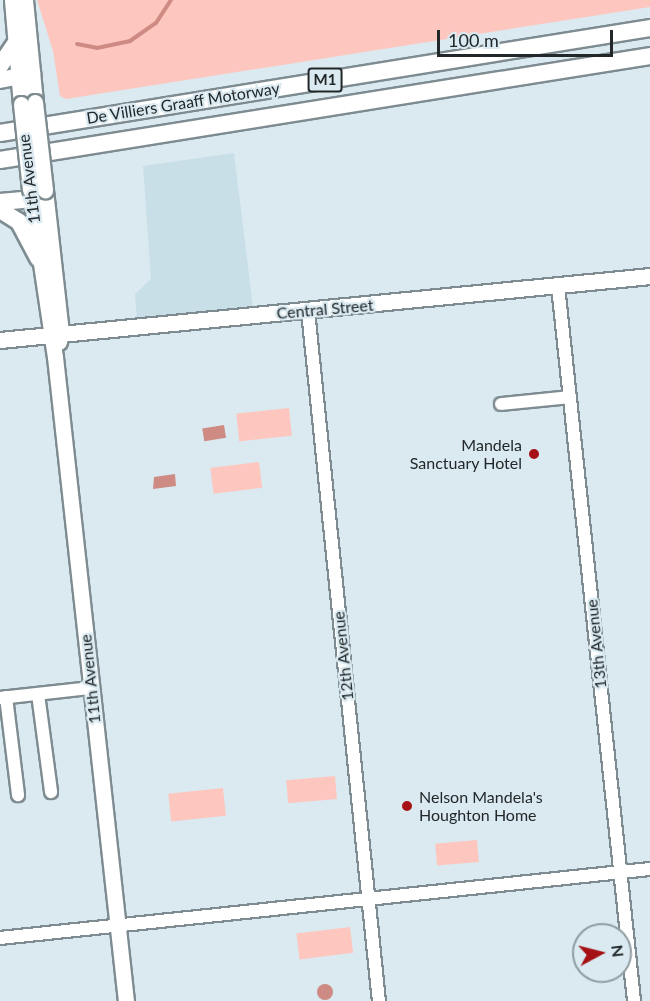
<!DOCTYPE html>
<html>
<head>
<meta charset="utf-8">
<style>
	body { margin:0 }
	#map { position:relative; width:650px; height:1001px; overflow:hidden; background:#daeaf0; font-family:Lato,sans-serif }
	div>[style] { position:absolute }
	.built>* { inset:0; background:#c8dfe8 }
	.green>* { inset:0; background:#fdc7c0; transform-origin:0 0 }
	.water>* { inset:0; background:#ce8b83; transform-origin:0 0 }
	.round { border-radius:50% }
	.stream>* { height:4px; margin:-2px; padding:0 2px; transform-origin:2px; border-radius:2px; background:#ce8b83 }
	.roads { filter:drop-shadow(2px 0 #7e8c91) drop-shadow(-2px 0 #7e8c91) drop-shadow(0 2px #7e8c91) drop-shadow(0 -2px #7e8c91) }
	.minor>* { height:12px; margin:-6px; padding:0 6px; transform-origin:6px; border-radius:6px; background:#fff }
	.major>* { height:15px; margin:-7.5px; padding:0 7.5px; transform-origin:7.5px; border-radius:7.5px; background:#fff }
	.highway>* { height:16px; margin:-8px; padding:0 8px; transform-origin:8px; border-radius:8px; background:#fff }
	.bridges { filter:drop-shadow(2px 0 #7e8c91) drop-shadow(-2px 0 #7e8c91) drop-shadow(0 2px #7e8c91) drop-shadow(0 -2px #7e8c91) }
	.major-bridge>* { height:15px; margin:-7.5px; padding:0 7.5px; transform-origin:7.5px; border-radius:7.5px; background:#fff }
	.dots>* { width:16px; height:16px; translate:-50% -50%; box-sizing:border-box; border:3px solid #daeaf0; border-radius:50% }
	span { translate:-50% -50%; white-space:nowrap; text-align:center; line-height:1.15; -webkit-text-stroke:4.5px #daeaf0; paint-order:stroke }
	.shield-label span { padding:2px 4px; background:#daeaf0; border:2px solid; border-radius:4px; -webkit-text-stroke-width:0 }
	.shield-label { font-size:15px; color:#22282a; font-weight:700 }
	.street-label { font-size:16px; color:#22282a }
	.poi-label { font-size:16px; color:#22282a }
	.right { translate:-100% -50%; text-align:right }
	.left { translate:0 -50%; text-align:left }
	.north { position:absolute; left:572px; top:923px; width:60px; height:60px; box-sizing:border-box; background:#daeaf0; border:2px solid #909ca1; border-radius:50%; rotate:83deg; font-size:16px; font-weight:700; line-height:24px; text-align:center; color:#22282a }
	.north::after { content:''; display:block; margin:auto; width:21px; height:27px; background:#a61115; clip-path:polygon(50% 0,100% 100%,50% 72%,0 100%) }
	.scale { position:absolute; left:437px; top:30px; width:176px; height:27px; box-sizing:border-box; border:3px solid #22282a; border-top:0; padding-left:8px; font-size:18px; line-height:21px; white-space:nowrap; color:#22282a; -webkit-text-stroke:4px #daeaf0; paint-order:stroke }
</style>
</head>
<body>
<div id="map">
	<div class="built">
		<div style="clip-path:polygon(234px 153px,253px 307px,137px 320px,135px 294px,151px 279px,143px 166px)"></div>
	</div>
	<div class="green">
		<div style="clip-path:polygon(37px 0,650px 0,650px 7px,66px 99px,60px 96px,53px 51px)"></div>
		<div style="left:289px;top:408px;width:28px;height:53px;rotate:84deg"></div>
		<div style="left:259px;top:462px;width:26px;height:49px;rotate:83deg"></div>
		<div style="left:335px;top:776px;width:23px;height:49px;rotate:85deg"></div>
		<div style="left:223px;top:788px;width:28px;height:55px;rotate:84deg"></div>
		<div style="left:477px;top:840px;width:22px;height:42px;rotate:85deg"></div>
		<div style="left:350px;top:927px;width:26px;height:54px;rotate:83deg"></div>
	</div>
	<div class="water">
		<div style="left:224px;top:425px;width:13px;height:22px;rotate:81deg"></div>
		<div style="clip-path:polygon(175px 474px,176px 486px,153px 489px,154px 477px)"></div>
		<div class="round" style="left:317px;top:984px;width:16px;height:16px"></div>
	</div>
	<div class="stream">
		<div style="left:77px;top:44px;width:20px;rotate:11deg"></div>
		<div style="left:97px;top:48px;width:34px;rotate:-12deg"></div>
		<div style="left:130px;top:41px;width:32px;rotate:-35deg"></div>
		<div style="left:156px;top:23px;width:27px;rotate:-57deg"></div>
	</div>
	<div class="roads">
		<div class="minor">
			<div style="left:558px;top:286px;width:719px;rotate:83.93deg"></div>
			<div style="left:308px;top:311px;width:694px;rotate:84.13deg"></div>
			<div style="left:501px;top:404px;width:69px;rotate:-5.8deg"></div>
			<div style="left:38px;top:694px;width:99px;rotate:82.4deg"></div>
			<div style="left:6px;top:697px;width:99px;rotate:83deg"></div>
			<div style="left:0;top:698px;width:92px;rotate:-6.3deg"></div>
			<div style="left:0;top:938px;width:654px;rotate:-6.06deg"></div>
		</div>
		<div class="major">
			<div style="left:12px;top:0;width:104px;rotate:85.1deg"></div>
			<div style="left:25px;top:0;width:102px;rotate:84.4deg"></div>
			<div style="left:30px;top:190px;width:169px;rotate:81.5deg"></div>
			<div style="left:55px;top:357px;width:648px;rotate:83.71deg"></div>
			<div style="left:45px;top:190px;width:144px;rotate:83.6deg"></div>
			<div style="left:61px;top:333px;width:9px;rotate:103deg"></div>
			<div style="left:0;top:340px;width:653px;rotate:-5.62deg"></div>
		</div>
		<div class="highway">
			<div style="left:0;top:66px;width:29px;rotate:-56deg"></div>
			<div style="left:0;top:80px;width:33px;rotate:-11deg"></div>
			<div style="left:0;top:133px;width:658px;rotate:-9.18deg"></div>
			<div style="left:0;top:160px;width:658px;rotate:-9.09deg"></div>
			<div style="left:0;top:202px;width:45px;rotate:-5.1deg"></div>
			<div style="left:0;top:210px;width:22px;rotate:32deg"></div>
			<div style="left:19px;top:222px;width:41px;rotate:62.2deg"></div>
		</div>
	</div>
	<div class="bridges">
		<div class="major-bridge">
			<div style="left:35px;top:102px;width:89px;rotate:83.5deg"></div>
			<div style="left:21px;top:104px;width:86px;rotate:84deg"></div>
		</div>
	</div>
	<div class="dots">
		<div style="left:534px;top:454px;background:#a61115"></div>
		<div style="left:407px;top:806px;background:#a61115"></div>
	</div>
	<div class="shield-label">
		<span style="left:325px;top:80px">M1</span>
	</div>
	<div class="street-label">
		<span style="left:183px;top:103px;rotate:-9deg">De Villiers Graaff Motorway</span>
		<span style="left:29px;top:179px;rotate:-97deg">11th Avenue</span>
		<span style="left:325px;top:309px;rotate:-5deg">Central Street</span>
		<span style="left:596px;top:644px;rotate:-96deg">13th Avenue</span>
		<span style="left:343px;top:656px;rotate:-96deg">12th Avenue</span>
		<span style="left:90px;top:679px;rotate:-96deg">11th Avenue</span>
	</div>
	<div class="poi-label">
		<span class="right" style="left:522px;top:454px">Mandela<br>Sanctuary Hotel</span>
		<span class="left" style="left:419px;top:806px">Nelson Mandela's<br>Houghton Home</span>
	</div>
	<div class="north">N</div>
	<div class="scale">100 m</div>
</div>
</body>
</html>
